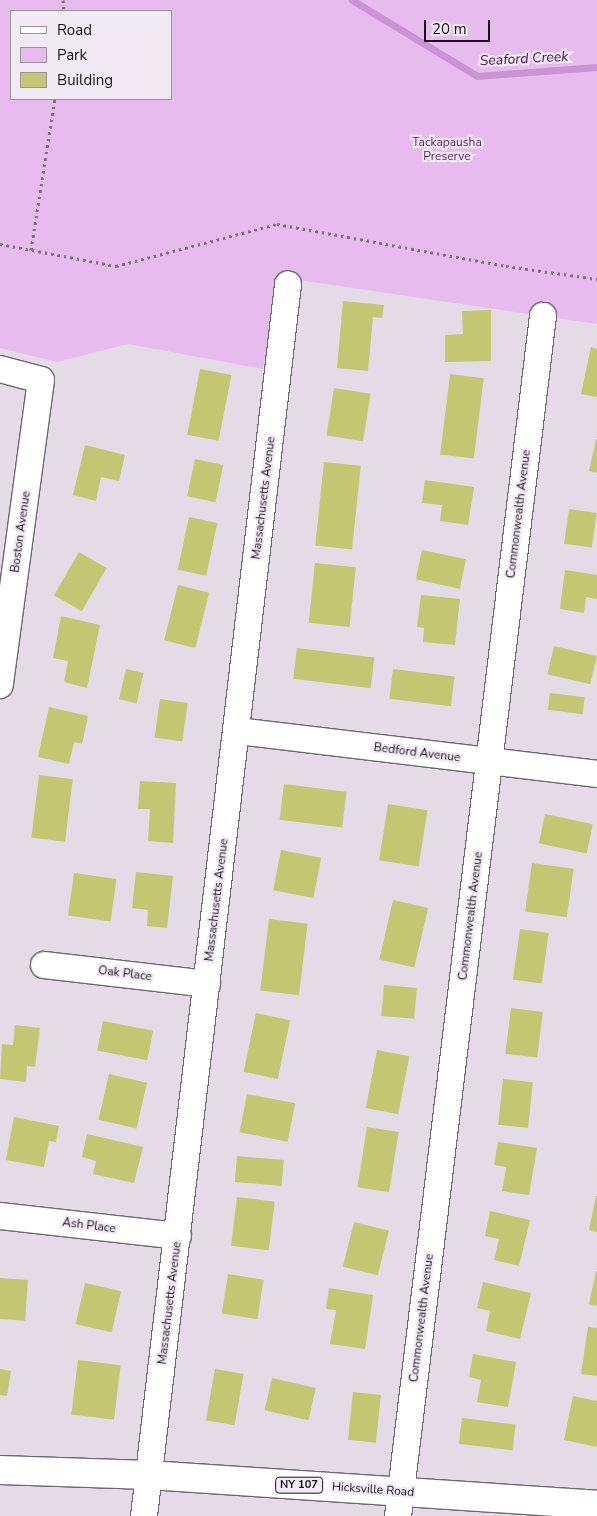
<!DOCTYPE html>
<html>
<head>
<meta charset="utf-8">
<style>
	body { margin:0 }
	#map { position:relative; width:597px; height:1516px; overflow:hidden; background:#e4dbe6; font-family:"Nunito Sans",sans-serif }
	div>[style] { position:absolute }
	.green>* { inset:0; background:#e8bbef }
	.stream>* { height:7px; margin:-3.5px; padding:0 3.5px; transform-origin:3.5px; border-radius:3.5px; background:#ca93d3 }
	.building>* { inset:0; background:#c3c772; transform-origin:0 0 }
	.path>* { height:3px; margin-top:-1.5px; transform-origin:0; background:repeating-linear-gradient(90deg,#787279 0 2.5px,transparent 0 6.5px) }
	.roads { filter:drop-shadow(1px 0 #6e6770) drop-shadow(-1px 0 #6e6770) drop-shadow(0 1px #6e6770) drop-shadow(0 -1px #6e6770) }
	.minor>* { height:26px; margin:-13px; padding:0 13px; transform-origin:13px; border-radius:13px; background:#fff }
	.major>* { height:28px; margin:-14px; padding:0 14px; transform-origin:14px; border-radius:14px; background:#fff }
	span { translate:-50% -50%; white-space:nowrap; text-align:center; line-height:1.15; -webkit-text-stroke:4.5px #f1e9f3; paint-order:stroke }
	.shield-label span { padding:1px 4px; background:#f1e9f3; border:1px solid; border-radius:4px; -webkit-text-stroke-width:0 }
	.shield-label { font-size:11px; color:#171417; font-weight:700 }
	.park-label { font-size:12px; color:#5b1966 }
	.street-label { font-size:12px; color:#171417 }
	.water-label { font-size:14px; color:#4e0859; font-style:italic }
	.legend { position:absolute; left:10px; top:10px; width:162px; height:90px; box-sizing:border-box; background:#f1e9f3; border:1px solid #9a949b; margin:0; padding:6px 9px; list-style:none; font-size:15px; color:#171417 }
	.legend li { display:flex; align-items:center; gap:10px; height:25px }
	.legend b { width:25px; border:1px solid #9a949b }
	.scale { position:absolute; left:424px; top:20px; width:66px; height:22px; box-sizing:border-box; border:2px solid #171417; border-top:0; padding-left:6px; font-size:15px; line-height:18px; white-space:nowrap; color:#171417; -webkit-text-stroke:4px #f1e9f3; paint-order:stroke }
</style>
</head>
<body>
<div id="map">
	<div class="green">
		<div style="clip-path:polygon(evenodd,0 0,597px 0,597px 324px,278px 277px,263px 369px,128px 344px,57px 362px,0 348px,0 0,11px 11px,171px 11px,171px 99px,11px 99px,11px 11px)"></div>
	</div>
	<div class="stream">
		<div style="left:352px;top:0;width:146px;rotate:31.3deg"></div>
		<div style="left:477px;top:76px;width:120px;rotate:-4.3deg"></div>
	</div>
	<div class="building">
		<div style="clip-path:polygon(343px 301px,384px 305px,382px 318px,373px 317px,368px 371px,337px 368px)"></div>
		<div style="clip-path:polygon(491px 310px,491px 361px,445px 362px,445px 335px,463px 334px,462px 311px)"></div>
		<div style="clip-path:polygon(591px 347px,597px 349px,597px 397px,581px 394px)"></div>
		<div style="left:200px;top:369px;width:32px;height:67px;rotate:11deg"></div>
		<div style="left:450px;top:374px;width:34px;height:81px;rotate:7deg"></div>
		<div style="left:334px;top:388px;width:37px;height:48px;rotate:9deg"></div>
		<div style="clip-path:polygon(596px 439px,597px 439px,597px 473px,589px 471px)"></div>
		<div style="clip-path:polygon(85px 445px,125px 455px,119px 481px,101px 477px,96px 501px,73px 495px)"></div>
		<div style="left:195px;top:459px;width:29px;height:38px;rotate:12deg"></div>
		<div style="left:324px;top:462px;width:37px;height:84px;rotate:6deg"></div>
		<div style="clip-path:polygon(425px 480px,474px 487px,468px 525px,440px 521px,442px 505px,422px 503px)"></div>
		<div style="left:569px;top:509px;width:28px;height:35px;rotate:8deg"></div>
		<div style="left:189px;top:517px;width:29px;height:54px;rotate:12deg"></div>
		<div style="left:422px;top:550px;width:45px;height:30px;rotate:12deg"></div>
		<div style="left:79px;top:552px;width:32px;height:50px;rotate:30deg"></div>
		<div style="left:315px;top:563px;width:41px;height:60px;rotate:6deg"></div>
		<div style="clip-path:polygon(565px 570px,597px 575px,597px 599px,586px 597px,584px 613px,560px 609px)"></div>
		<div style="left:178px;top:585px;width:32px;height:57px;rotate:14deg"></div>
		<div style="clip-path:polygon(421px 595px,460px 599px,455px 645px,423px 642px,424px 628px,417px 627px)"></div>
		<div style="clip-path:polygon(61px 616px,100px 625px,87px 688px,64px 682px,68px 661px,53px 658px)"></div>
		<div style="left:554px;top:646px;width:44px;height:29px;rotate:13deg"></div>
		<div style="left:297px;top:648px;width:78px;height:31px;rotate:7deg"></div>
		<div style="left:126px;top:669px;width:18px;height:31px;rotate:13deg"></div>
		<div style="left:393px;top:669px;width:62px;height:30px;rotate:7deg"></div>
		<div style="left:550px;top:693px;width:35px;height:17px;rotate:7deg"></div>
		<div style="left:160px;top:699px;width:28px;height:39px;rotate:8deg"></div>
		<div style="clip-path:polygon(49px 707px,88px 716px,82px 744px,74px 742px,69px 764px,38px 757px)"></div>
		<div style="left:39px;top:775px;width:34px;height:63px;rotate:7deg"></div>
		<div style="clip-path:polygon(140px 781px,176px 783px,173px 843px,148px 841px,150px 809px,138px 809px)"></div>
		<div style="left:284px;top:784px;width:63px;height:36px;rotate:7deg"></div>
		<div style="left:388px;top:804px;width:40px;height:57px;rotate:9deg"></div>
		<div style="left:545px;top:814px;width:49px;height:30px;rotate:12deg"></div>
		<div style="left:281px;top:850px;width:41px;height:41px;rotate:11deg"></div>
		<div style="left:532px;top:863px;width:42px;height:49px;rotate:8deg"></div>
		<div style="clip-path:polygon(136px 872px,173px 876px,167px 928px,147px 926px,148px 910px,132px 908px)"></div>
		<div style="left:74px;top:873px;width:43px;height:43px;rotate:8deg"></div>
		<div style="left:393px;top:900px;width:36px;height:61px;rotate:13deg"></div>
		<div style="left:269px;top:919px;width:39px;height:72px;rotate:7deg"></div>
		<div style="left:520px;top:929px;width:29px;height:51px;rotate:8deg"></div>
		<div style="left:384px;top:985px;width:33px;height:31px;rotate:5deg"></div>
		<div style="left:511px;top:1008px;width:32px;height:46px;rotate:7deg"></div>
		<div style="left:256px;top:1013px;width:35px;height:60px;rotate:12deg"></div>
		<div style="left:103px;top:1021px;width:51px;height:30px;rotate:11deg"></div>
		<div style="clip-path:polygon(15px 1025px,40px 1028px,35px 1067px,27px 1066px,26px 1082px,0 1079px,2px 1044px,13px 1045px)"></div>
		<div style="left:377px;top:1050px;width:33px;height:59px;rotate:11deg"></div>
		<div style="left:109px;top:1074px;width:39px;height:47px;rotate:13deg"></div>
		<div style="left:503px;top:1079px;width:30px;height:46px;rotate:6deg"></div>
		<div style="left:247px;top:1094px;width:49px;height:39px;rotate:11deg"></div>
		<div style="clip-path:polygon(14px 1117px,59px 1126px,56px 1142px,49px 1141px,44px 1167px,6px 1160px)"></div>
		<div style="left:367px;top:1127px;width:32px;height:61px;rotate:9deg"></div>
		<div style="clip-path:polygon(87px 1134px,143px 1147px,134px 1183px,93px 1174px,96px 1161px,82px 1157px)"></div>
		<div style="clip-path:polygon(498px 1142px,537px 1148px,529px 1195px,502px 1191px,506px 1167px,494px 1165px)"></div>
		<div style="left:237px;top:1156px;width:47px;height:26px;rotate:5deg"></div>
		<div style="clip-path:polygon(596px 1196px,597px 1196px,597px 1232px,589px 1230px)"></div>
		<div style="left:237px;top:1197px;width:38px;height:49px;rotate:7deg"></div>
		<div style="clip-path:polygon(490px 1211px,530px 1220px,519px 1266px,494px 1260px,499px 1239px,485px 1236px)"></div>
		<div style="left:354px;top:1222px;width:36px;height:46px;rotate:14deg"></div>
		<div style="clip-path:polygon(596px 1271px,597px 1271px,597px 1306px,589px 1304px)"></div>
		<div style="left:228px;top:1274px;width:36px;height:40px;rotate:9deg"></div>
		<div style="left:0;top:1278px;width:28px;height:41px;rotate:4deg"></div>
		<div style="clip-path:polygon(483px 1282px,531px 1293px,520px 1339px,486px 1331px,490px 1311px,477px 1308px)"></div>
		<div style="left:85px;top:1283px;width:37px;height:42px;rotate:13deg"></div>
		<div style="clip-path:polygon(329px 1288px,373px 1295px,365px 1349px,330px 1344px,336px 1310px,326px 1309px)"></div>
		<div style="clip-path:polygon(588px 1327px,597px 1328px,597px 1376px,581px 1374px)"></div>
		<div style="clip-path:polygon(473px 1354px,516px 1362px,508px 1407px,477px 1402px,481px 1380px,469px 1377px)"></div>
		<div style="left:78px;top:1360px;width:43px;height:55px;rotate:7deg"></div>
		<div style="clip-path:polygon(0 1369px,11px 1371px,7px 1396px,0 1395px)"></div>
		<div style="left:215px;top:1369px;width:29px;height:52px;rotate:10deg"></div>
		<div style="left:272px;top:1378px;width:45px;height:33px;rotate:13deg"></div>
		<div style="left:353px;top:1392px;width:28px;height:48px;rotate:6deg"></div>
		<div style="clip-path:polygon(573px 1396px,597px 1401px,597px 1447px,564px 1440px)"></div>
		<div style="left:462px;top:1418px;width:54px;height:26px;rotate:7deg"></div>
	</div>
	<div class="path">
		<div style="left:63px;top:0;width:11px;rotate:85deg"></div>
		<div style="left:0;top:244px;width:118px;rotate:10.7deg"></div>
		<div style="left:116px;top:266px;width:166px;rotate:-14.6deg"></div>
		<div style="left:277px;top:224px;width:233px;rotate:10.4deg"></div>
		<div style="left:506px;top:266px;width:92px;rotate:8.1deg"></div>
		<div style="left:31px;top:250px;width:153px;rotate:-81deg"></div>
	</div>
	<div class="roads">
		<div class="minor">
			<div style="left:0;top:369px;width:42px;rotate:15deg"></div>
			<div style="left:41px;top:380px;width:308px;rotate:97.7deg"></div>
			<div style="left:237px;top:731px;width:363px;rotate:6.8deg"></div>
			<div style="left:44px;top:965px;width:164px;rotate:6.6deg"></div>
			<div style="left:0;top:1216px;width:179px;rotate:6.4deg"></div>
			<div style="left:144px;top:1516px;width:1240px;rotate:-83.33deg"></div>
			<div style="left:398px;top:1516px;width:1209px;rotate:-83.11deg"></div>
		</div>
		<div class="major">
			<div style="left:0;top:1470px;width:149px;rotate:1.9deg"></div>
			<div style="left:149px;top:1475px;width:449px;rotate:3.8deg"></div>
		</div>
	</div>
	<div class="shield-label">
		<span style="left:299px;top:1485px">NY 107</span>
	</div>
	<div class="park-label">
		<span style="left:447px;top:150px">Tackapausha<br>Preserve</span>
	</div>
	<div class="street-label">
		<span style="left:264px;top:498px;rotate:-83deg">Massachusetts Avenue</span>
		<span style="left:519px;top:514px;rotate:-83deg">Commonwealth Avenue</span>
		<span style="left:21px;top:532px;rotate:-82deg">Boston Avenue</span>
		<span style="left:417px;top:753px;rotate:7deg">Bedford Avenue</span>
		<span style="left:217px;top:900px;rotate:-83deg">Massachusetts Avenue</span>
		<span style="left:471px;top:916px;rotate:-83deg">Commonwealth Avenue</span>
		<span style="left:125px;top:974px;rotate:7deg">Oak Place</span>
		<span style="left:89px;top:1226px;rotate:7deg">Ash Place</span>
		<span style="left:170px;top:1303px;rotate:-83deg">Massachusetts Avenue</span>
		<span style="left:422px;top:1318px;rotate:-83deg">Commonwealth Avenue</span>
		<span style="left:373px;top:1490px;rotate:4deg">Hicksville Road</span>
	</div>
	<div class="water-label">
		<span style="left:524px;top:59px;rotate:-3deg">Seaford Creek</span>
	</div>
	<ul class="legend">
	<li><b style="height:6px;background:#fff"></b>Road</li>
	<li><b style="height:14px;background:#e8bbef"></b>Park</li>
	<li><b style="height:14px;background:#c3c772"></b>Building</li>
	</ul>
	<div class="scale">20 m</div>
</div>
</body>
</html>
